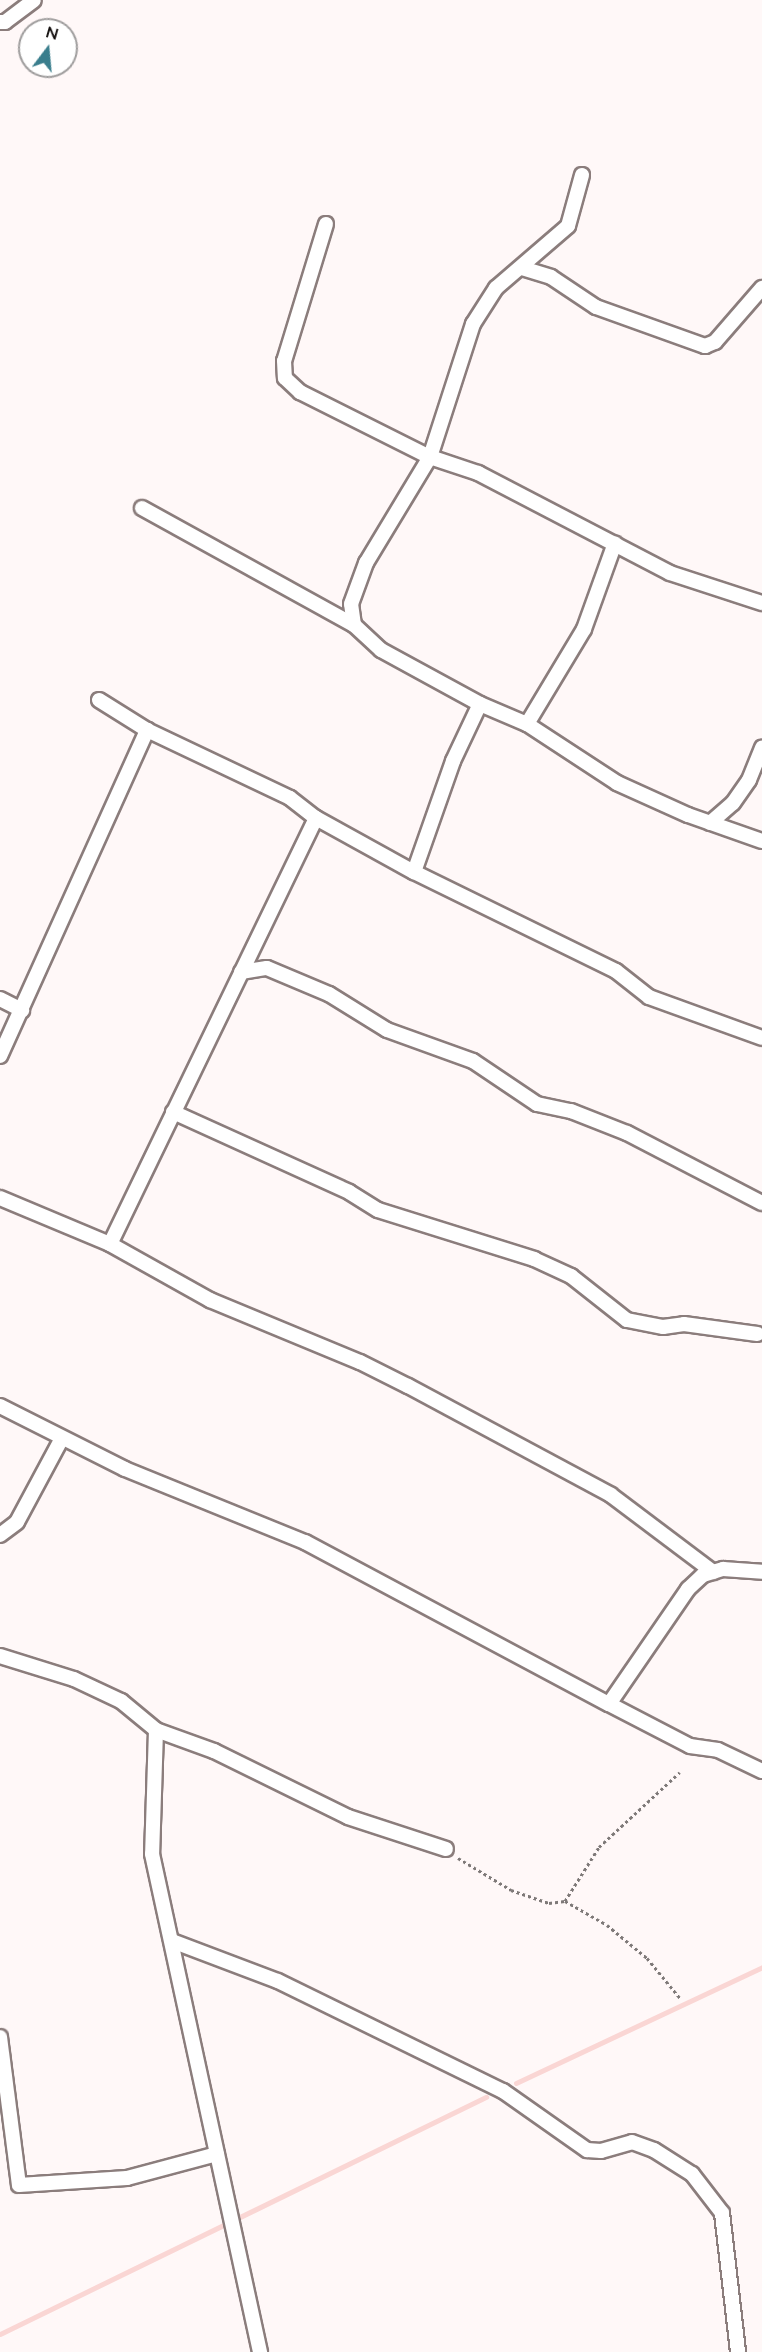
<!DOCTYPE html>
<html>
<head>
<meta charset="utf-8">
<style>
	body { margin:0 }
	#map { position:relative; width:762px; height:2352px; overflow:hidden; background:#fff8f8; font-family:Lato,sans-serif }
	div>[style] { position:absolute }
	.stream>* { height:5px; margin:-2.5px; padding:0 2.5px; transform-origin:2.5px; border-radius:2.5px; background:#fad6d4 }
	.path>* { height:3px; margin-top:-1.5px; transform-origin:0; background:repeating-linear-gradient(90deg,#7e7978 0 3px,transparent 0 6px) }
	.roads { filter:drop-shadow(2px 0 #8b7d7c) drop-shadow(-2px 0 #8b7d7c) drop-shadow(0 2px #8b7d7c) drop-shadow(0 -2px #8b7d7c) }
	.minor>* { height:14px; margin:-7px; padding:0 7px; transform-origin:7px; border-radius:7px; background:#fff }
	span { translate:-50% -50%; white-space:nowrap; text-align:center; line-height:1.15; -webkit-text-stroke:4.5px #fff; paint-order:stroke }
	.north { position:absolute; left:18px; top:18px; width:60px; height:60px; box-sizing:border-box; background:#fff; border:2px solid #9f9d9d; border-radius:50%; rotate:16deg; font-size:16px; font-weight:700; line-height:24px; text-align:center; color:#0f0b0a }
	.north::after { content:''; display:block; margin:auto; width:21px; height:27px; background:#3a7e8d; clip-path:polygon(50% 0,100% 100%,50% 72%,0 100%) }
</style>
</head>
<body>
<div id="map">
	<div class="stream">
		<div style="left:516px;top:2083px;width:272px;rotate:-25.2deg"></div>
		<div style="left:0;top:2334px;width:541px;rotate:-26deg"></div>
	</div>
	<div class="path">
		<div style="left:458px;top:1858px;width:62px;rotate:31.1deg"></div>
		<div style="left:511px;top:1890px;width:40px;rotate:18.9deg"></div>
		<div style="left:549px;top:1903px;width:16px;rotate:-7deg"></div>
		<div style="left:565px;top:1901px;width:48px;rotate:29.7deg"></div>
		<div style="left:607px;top:1925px;width:52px;rotate:39.5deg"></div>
		<div style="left:647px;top:1958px;width:52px;rotate:50.5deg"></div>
		<div style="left:565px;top:1901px;width:64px;rotate:-57.8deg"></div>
		<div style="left:599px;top:1847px;width:110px;rotate:-42.8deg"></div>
	</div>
	<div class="roads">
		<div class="minor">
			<div style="left:0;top:22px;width:5px"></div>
			<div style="left:5px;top:22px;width:36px;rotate:-37deg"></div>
			<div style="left:326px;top:224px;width:143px;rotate:107deg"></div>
			<div style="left:284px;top:361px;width:17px;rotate:87deg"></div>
			<div style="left:285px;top:378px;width:21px;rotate:43deg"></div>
			<div style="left:300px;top:392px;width:145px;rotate:26.6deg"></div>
			<div style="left:430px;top:457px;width:51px;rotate:18.4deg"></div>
			<div style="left:478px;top:473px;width:216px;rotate:27.5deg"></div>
			<div style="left:670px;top:573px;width:97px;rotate:18.1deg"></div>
			<div style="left:522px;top:268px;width:30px;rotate:17deg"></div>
			<div style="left:551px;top:277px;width:54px;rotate:33.7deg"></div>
			<div style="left:596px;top:307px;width:116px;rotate:19.7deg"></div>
			<div style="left:705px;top:346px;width:11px;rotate:-22deg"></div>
			<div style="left:715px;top:342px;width:72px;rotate:-49deg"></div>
			<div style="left:142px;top:508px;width:242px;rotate:28.9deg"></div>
			<div style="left:99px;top:700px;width:57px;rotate:32deg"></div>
			<div style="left:147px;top:730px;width:158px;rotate:25.4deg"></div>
			<div style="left:290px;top:798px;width:33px;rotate:38deg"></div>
			<div style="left:316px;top:818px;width:473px;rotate:115.8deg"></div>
			<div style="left:480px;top:704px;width:51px;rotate:23.1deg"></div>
			<div style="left:527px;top:724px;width:108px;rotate:33.2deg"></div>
			<div style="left:617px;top:783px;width:78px;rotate:24.3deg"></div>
			<div style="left:688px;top:815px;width:78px;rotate:19.4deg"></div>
			<div style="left:527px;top:724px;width:111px;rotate:-59deg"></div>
			<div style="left:584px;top:629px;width:91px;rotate:-70.2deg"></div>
			<div style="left:316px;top:818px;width:112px;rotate:28.9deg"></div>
			<div style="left:414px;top:872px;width:225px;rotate:26.1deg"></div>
			<div style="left:616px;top:971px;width:42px;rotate:38.2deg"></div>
			<div style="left:649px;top:997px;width:120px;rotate:19.9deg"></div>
			<div style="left:710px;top:823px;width:30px;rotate:-41deg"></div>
			<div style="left:733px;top:803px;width:28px;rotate:-55deg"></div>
			<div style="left:749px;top:780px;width:35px;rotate:-68deg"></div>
			<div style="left:414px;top:872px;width:118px;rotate:-70.6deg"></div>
			<div style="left:453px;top:761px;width:63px;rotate:-64.7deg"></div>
			<div style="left:480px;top:704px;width:113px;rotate:-151.4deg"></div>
			<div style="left:381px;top:650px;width:37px;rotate:-137deg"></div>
			<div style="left:354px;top:625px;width:21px;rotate:-98deg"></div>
			<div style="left:351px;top:604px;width:44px;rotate:-69.9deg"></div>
			<div style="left:366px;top:563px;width:124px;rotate:-58.9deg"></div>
			<div style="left:430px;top:457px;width:140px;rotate:-72.1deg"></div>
			<div style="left:473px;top:324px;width:43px;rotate:-57.4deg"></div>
			<div style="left:496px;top:288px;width:95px;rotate:-40.7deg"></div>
			<div style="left:568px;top:226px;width:53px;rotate:-74.6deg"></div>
			<div style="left:241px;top:972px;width:26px;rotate:-9deg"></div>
			<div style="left:267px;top:968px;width:67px;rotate:22.8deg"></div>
			<div style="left:329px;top:994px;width:68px;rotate:31.8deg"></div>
			<div style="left:387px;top:1030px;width:91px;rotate:19.8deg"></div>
			<div style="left:473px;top:1061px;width:77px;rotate:33.9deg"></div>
			<div style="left:537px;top:1104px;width:35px;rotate:12deg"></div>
			<div style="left:571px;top:1111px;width:60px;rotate:21.4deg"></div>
			<div style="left:627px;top:1133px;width:152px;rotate:27.4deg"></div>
			<div style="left:0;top:999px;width:25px;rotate:27deg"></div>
			<div style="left:0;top:1056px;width:358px;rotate:-65.7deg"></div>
			<div style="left:173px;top:1112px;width:193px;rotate:24.4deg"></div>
			<div style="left:349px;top:1192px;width:34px;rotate:32deg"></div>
			<div style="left:378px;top:1210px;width:164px;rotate:17.4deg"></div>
			<div style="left:534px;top:1259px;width:41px;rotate:24.7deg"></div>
			<div style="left:571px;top:1276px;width:71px;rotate:38.2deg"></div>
			<div style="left:627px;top:1320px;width:37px;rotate:11deg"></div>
			<div style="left:663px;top:1327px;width:21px;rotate:-8deg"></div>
			<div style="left:684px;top:1324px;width:74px;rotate:7.8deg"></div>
			<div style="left:0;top:1198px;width:119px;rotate:22.7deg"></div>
			<div style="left:110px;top:1244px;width:115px;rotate:29.2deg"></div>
			<div style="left:210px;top:1300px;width:162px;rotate:22.5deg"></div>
			<div style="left:360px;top:1362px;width:54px;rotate:26.6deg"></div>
			<div style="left:408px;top:1386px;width:230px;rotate:28.2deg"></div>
			<div style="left:611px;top:1495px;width:128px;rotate:37deg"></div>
			<div style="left:0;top:1406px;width:140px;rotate:26.7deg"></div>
			<div style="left:125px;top:1469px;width:194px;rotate:22.1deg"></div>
			<div style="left:305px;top:1542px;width:344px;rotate:28.1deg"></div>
			<div style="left:609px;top:1704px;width:140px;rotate:-55.5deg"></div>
			<div style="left:688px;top:1589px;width:21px;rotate:-43deg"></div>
			<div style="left:703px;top:1575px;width:21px;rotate:-17deg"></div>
			<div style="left:723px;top:1569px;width:39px;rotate:4deg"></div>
			<div style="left:0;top:1535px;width:21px;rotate:-37deg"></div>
			<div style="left:17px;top:1522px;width:95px;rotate:-61.8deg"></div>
			<div style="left:0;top:1656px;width:77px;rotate:17.3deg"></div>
			<div style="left:74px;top:1679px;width:52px;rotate:25.1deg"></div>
			<div style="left:121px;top:1701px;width:45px;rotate:39.6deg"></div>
			<div style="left:156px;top:1730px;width:124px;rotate:91.8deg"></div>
			<div style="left:152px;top:1854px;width:510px;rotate:77.76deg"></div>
			<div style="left:609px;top:1704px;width:91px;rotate:27.4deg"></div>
			<div style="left:690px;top:1746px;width:28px;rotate:8deg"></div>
			<div style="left:718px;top:1750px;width:49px;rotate:25.5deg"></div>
			<div style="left:156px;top:1730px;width:62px;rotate:19.9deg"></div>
			<div style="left:214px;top:1751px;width:149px;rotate:26.2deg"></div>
			<div style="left:348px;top:1817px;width:103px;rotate:18.1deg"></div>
			<div style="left:172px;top:1941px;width:113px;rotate:20.7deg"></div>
			<div style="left:278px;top:1981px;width:250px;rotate:26.1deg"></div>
			<div style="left:503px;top:2091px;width:103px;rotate:35.1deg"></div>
			<div style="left:587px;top:2150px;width:14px;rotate:4deg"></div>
			<div style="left:601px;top:2151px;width:32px;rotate:-16deg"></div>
			<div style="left:632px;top:2142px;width:23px;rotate:20deg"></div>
			<div style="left:654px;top:2150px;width:45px;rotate:32.3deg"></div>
			<div style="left:692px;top:2174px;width:49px;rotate:52.4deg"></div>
			<div style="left:722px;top:2213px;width:140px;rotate:83.4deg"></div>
			<div style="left:0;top:2037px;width:149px;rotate:82.7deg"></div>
			<div style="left:19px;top:2185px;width:108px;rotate:-3.7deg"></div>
			<div style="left:127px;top:2178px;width:93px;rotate:-14.9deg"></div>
		</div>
	</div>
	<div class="north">N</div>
</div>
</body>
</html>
